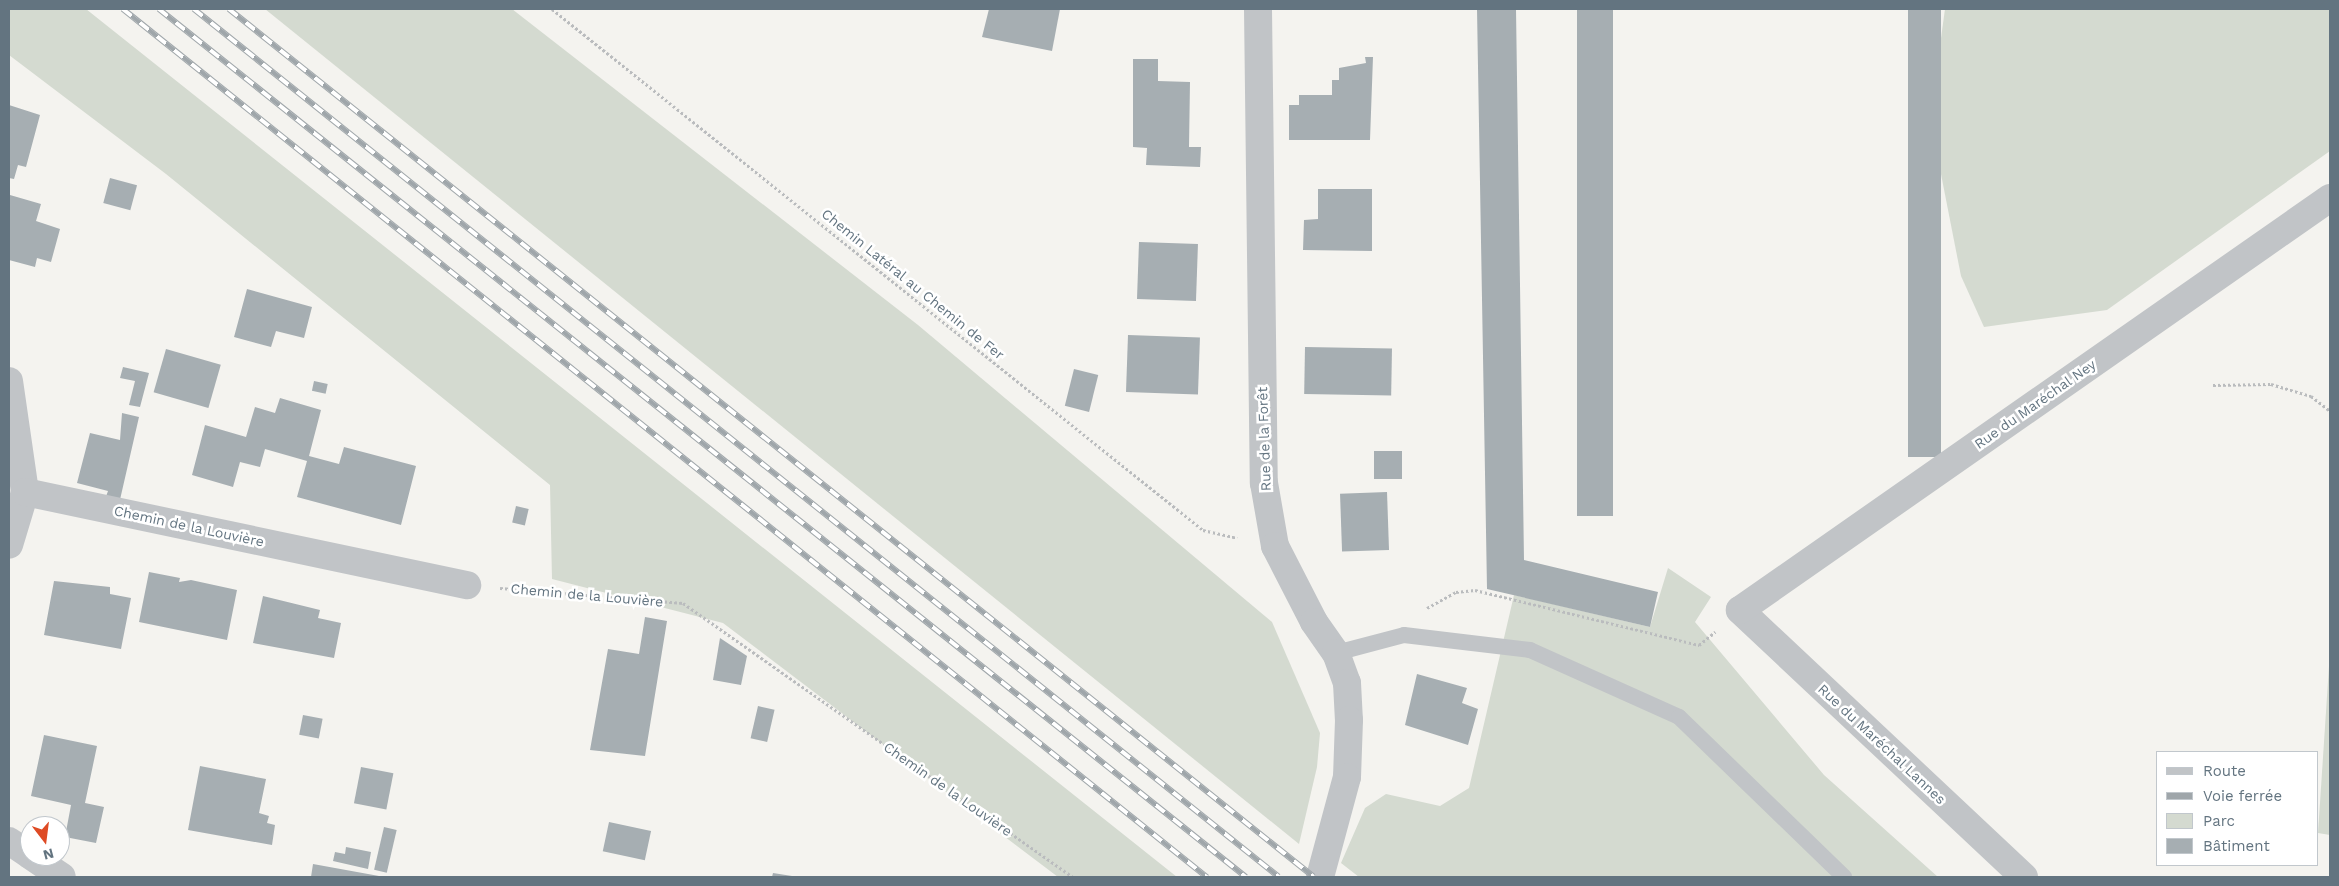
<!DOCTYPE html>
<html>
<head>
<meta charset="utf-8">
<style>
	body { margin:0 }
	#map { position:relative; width:2339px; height:886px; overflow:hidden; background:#f4f3ef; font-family:"Work Sans",sans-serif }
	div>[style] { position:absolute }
	.green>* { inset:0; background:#d4dad0 }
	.building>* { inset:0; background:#a6aeb2; transform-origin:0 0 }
	.path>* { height:3px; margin-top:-1.5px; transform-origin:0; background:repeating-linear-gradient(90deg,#babcbe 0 2.5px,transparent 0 5px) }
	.service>* { height:16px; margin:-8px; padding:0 8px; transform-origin:8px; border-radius:8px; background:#c1c4c7 }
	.minor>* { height:28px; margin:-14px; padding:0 14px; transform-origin:14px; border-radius:14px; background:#c1c4c7 }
	.rail>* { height:5.5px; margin-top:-2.75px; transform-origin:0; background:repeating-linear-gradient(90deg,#fff 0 11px,#9fa6aa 0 22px); box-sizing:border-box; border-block:1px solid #9fa6aa }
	span { translate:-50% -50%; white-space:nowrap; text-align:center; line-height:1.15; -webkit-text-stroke:5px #fff; paint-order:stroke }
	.street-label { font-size:14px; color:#637480 }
	.frame { position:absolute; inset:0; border:10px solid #637480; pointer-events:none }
	.legend { position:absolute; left:2156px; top:751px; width:162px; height:115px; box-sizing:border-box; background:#fff; border:1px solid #c1c7cc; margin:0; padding:6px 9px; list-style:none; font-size:15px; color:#637480 }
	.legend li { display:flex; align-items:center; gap:10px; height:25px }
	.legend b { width:25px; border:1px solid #c1c7cc }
	.north { position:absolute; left:20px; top:816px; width:50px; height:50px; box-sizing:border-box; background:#fff; border:1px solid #c1c7cc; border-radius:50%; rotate:165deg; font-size:14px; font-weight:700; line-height:20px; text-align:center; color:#637480 }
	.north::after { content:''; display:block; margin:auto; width:18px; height:22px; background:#de4b25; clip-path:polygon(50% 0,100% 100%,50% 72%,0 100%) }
</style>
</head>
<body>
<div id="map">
	<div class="green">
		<div style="clip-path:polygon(9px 9px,86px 9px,1177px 877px,1058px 877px,723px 623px,552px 579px,550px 485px,166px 174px,9px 55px)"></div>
		<div style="clip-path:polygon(265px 9px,512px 9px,918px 325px,1272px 622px,1320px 733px,1317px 767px,1299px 844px)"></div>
		<div style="clip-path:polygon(1945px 9px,2330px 9px,2330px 151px,2107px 310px,1984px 327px,1961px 276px,1930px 118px)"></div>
		<div style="clip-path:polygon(1668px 568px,1711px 597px,1695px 622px,1824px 775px,1938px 877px,1359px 877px,1341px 863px,1365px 808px,1386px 794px,1440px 806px,1469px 788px,1514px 595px,1650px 627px)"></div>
		<div style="clip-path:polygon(2330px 651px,2330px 835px,2318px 833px)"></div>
	</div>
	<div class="building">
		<div style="clip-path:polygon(989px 9px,1060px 9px,1052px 51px,982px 37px)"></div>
		<div style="clip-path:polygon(1477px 9px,1516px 9px,1524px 560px,1658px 592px,1650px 627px,1487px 589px)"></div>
		<div style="left:1577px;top:9px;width:36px;height:507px"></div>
		<div style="left:1908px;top:9px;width:33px;height:448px"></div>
		<div style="clip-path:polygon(1365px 57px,1373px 57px,1370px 140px,1289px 140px,1289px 105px,1299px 105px,1299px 95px,1332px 95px,1332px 80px,1339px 80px,1339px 68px,1366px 63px)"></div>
		<div style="clip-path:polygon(1133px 59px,1158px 59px,1158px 81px,1190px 82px,1189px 147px,1201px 147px,1200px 167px,1146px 165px,1147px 148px,1133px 147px)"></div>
		<div style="clip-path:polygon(9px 105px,40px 115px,26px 167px,18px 165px,14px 179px,9px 178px)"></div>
		<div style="left:110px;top:178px;width:28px;height:26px;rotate:15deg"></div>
		<div style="clip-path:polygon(1318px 189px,1372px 189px,1372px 251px,1303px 250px,1304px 220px,1318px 219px)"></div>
		<div style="clip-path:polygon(10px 195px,41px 204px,36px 221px,60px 229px,51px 262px,37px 258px,35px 267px,9px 260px)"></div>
		<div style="left:1139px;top:242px;width:59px;height:57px;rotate:2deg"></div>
		<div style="clip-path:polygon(247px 289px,312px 307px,304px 338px,276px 331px,271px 347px,234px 337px)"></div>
		<div style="left:1128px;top:335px;width:72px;height:57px;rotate:2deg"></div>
		<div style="left:1305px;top:347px;width:87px;height:47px;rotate:1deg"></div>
		<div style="left:166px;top:349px;width:57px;height:45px;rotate:16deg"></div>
		<div style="clip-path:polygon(123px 367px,149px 373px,140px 407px,129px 405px,135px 381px,120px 378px)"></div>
		<div style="left:1074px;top:369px;width:25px;height:38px;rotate:14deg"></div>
		<div style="left:314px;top:381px;width:14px;height:10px;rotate:12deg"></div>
		<div style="clip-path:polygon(280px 398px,321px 410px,309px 456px,339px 464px,344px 447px,416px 466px,401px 525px,297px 497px,307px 461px,265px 449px,260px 467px,240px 462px,233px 487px,192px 475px,205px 425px,246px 437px,255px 407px,275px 413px)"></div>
		<div style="clip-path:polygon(122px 413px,139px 417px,119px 504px,104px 502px,108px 491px,77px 483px,90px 433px,120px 440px)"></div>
		<div style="left:1374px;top:451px;width:28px;height:28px"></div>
		<div style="left:1387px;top:492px;width:58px;height:47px;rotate:88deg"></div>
		<div style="left:516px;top:506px;width:13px;height:17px;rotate:13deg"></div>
		<div style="clip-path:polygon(149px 572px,180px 578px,179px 582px,191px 580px,237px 590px,227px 640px,139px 622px)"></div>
		<div style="clip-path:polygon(54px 581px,110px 587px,110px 594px,131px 598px,121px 649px,44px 635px)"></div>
		<div style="clip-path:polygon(263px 596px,320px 610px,318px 618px,341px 623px,334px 658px,253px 643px)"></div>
		<div style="clip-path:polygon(645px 617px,667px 621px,645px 756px,590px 750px,608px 649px,639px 654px)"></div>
		<div style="clip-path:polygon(720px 638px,747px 656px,741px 685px,713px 680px)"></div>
		<div style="clip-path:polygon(1417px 674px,1467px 688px,1462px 703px,1478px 709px,1468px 745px,1405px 725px)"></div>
		<div style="left:758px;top:706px;width:17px;height:33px;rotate:13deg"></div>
		<div style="left:303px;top:715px;width:20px;height:20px;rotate:11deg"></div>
		<div style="clip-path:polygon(44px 735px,97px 746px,85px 803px,104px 807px,96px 843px,65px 837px,71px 805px,31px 796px)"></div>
		<div style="clip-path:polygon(200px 766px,266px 779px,259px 813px,269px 816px,267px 823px,275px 825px,272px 845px,188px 830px)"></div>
		<div style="left:361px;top:767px;width:33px;height:37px;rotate:11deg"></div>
		<div style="left:609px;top:822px;width:43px;height:30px;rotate:12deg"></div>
		<div style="left:384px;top:827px;width:13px;height:44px;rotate:13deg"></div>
		<div style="clip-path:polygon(346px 847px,371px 852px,368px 869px,333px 861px,335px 852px,345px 854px)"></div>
		<div style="clip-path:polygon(313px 864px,379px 876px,379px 877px,311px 877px)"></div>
		<div style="clip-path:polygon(773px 873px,792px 876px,792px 877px,772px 877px)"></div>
	</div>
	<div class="path">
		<div style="left:552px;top:9px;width:834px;rotate:38.67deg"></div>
		<div style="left:1203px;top:530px;width:35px;rotate:13deg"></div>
		<div style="left:2213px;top:385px;width:58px;rotate:-1deg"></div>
		<div style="left:2271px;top:384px;width:42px;rotate:16.7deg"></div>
		<div style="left:2311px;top:396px;width:24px;rotate:38deg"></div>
		<div style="left:500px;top:588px;width:184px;rotate:4.7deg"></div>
		<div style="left:683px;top:603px;width:477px;rotate:35.1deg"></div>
		<div style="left:1427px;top:608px;width:33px;rotate:-29deg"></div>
		<div style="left:1456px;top:592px;width:19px;rotate:-6deg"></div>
		<div style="left:1475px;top:590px;width:231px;rotate:13.8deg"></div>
		<div style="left:1699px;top:645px;width:21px;rotate:-39deg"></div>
	</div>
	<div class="service">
		<div style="left:1336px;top:653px;width:70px;rotate:-14.8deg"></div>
		<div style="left:1404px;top:635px;width:127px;rotate:6.8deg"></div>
		<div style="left:1530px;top:650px;width:163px;rotate:24.2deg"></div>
		<div style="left:1679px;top:717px;width:230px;rotate:44.1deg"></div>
	</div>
	<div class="minor">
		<div style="left:1258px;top:9px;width:474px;rotate:89.3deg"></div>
		<div style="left:1264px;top:483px;width:64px;rotate:80.1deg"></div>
		<div style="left:1275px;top:546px;width:85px;rotate:62.8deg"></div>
		<div style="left:1314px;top:622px;width:38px;rotate:55deg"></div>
		<div style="left:1336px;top:653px;width:32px;rotate:70deg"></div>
		<div style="left:1347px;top:683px;width:37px;rotate:87deg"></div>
		<div style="left:1349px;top:720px;width:57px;rotate:92deg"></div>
		<div style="left:1347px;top:777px;width:104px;rotate:105.1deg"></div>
		<div style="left:9px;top:381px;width:112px;rotate:81.8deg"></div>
		<div style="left:25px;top:492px;width:55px;rotate:106.8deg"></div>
		<div style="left:25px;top:492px;width:452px;rotate:11.9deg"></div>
		<div style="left:9px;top:841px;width:25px;rotate:34deg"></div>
		<div style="left:31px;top:856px;width:37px;rotate:34deg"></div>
		<div style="left:2024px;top:877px;width:390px;rotate:-136.8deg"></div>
		<div style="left:1740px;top:610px;width:720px;rotate:-34.93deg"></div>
	</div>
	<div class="rail">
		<div style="left:123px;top:9px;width:1389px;rotate:38.69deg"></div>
		<div style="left:159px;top:9px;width:1391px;rotate:38.61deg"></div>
		<div style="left:194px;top:9px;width:1389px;rotate:38.66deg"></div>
		<div style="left:229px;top:9px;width:1389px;rotate:38.66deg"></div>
	</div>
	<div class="street-label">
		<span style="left:913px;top:284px;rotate:39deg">Chemin Latéral au Chemin de Fer</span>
		<span style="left:2035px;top:404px;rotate:-35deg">Rue du Maréchal Ney</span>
		<span style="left:1264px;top:439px;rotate:-92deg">Rue de la Forêt</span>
		<span style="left:189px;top:526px;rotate:12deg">Chemin de la Louvière</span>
		<span style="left:587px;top:595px;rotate:5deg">Chemin de la Louvière</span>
		<span style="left:1882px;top:744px;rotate:43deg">Rue du Maréchal Lannes</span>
		<span style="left:948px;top:789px;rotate:35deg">Chemin de la Louvière</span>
	</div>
	<div class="frame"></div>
	<ul class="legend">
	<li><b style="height:6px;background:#c1c4c7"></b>Route</li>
	<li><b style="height:6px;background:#9fa6aa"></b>Voie ferrée</li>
	<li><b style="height:14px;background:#d4dad0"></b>Parc</li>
	<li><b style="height:14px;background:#a6aeb2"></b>Bâtiment</li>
	</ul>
	<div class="north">N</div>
</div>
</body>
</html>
